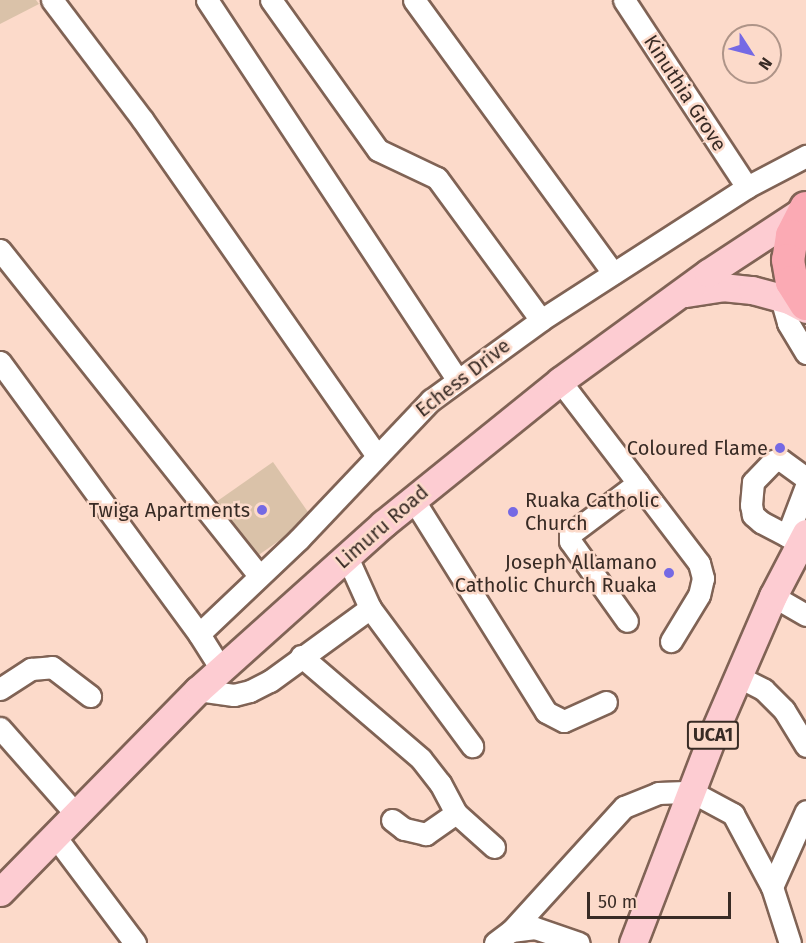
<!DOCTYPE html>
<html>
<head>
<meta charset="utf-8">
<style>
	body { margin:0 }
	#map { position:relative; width:806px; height:943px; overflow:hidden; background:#fcdaca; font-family:"Fira Sans",sans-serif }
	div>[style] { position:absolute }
	.building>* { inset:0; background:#dac2a9; transform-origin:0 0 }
	.roads { filter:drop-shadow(2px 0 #806355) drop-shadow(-2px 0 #806355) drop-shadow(0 2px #806355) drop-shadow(0 -2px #806355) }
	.minor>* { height:21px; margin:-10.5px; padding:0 10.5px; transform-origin:10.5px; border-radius:10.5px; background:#fff }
	.major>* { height:27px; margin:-13.5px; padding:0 13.5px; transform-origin:13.5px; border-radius:13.5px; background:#fdccd2 }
	.highway>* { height:32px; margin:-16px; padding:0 16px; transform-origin:16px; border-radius:16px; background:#fbaab4 }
	.dots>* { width:16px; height:16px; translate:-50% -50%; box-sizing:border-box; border:3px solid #fcdaca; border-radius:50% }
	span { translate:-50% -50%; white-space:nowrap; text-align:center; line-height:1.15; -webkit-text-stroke:5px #fcdaca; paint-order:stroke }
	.shield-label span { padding:2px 4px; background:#fcdaca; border:2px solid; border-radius:4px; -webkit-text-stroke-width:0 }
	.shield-label { font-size:18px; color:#382b25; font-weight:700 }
	.street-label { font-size:20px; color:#382b25 }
	.poi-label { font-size:20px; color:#382b25 }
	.right { translate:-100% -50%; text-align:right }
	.left { translate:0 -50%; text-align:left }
	.north { position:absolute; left:722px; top:24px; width:60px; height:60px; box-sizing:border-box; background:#fcdaca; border:2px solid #ae9488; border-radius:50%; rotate:126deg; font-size:16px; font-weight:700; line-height:24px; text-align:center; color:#382b25 }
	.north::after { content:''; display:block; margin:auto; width:21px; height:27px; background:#7569e4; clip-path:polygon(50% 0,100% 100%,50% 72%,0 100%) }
	.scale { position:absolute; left:587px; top:892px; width:144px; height:27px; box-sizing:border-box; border:3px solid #382b25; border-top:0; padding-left:8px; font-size:18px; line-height:21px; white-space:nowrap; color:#382b25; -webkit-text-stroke:4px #fcdaca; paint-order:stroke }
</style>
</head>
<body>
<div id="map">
	<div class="building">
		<div style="clip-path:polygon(0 0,36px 0,39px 4px,0 24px)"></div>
		<div style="left:273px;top:462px;width:68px;height:74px;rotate:55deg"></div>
	</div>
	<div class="roads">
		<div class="minor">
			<div style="left:52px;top:0;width:149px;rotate:52.9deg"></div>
			<div style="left:142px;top:119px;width:409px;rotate:55.1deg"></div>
			<div style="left:207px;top:0;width:454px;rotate:56.6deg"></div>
			<div style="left:271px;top:0;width:184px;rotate:54.5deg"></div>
			<div style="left:378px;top:150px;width:65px;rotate:25.4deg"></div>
			<div style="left:437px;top:178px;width:176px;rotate:53.8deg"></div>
			<div style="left:414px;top:0;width:338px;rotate:53.9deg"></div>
			<div style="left:624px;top:0;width:224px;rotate:56.7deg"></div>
			<div style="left:0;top:250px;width:416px;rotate:51.5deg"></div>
			<div style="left:781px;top:298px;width:26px;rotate:74deg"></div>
			<div style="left:788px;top:323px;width:35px;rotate:59deg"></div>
			<div style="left:0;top:362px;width:337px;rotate:53.8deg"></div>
			<div style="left:560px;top:381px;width:128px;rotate:52.6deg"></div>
			<div style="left:638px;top:483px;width:85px;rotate:143.1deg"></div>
			<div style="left:570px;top:534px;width:7px;rotate:90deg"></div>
			<div style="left:570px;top:541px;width:98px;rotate:54.5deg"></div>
			<div style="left:638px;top:483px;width:101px;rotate:52.7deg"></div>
			<div style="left:699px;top:563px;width:16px;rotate:75deg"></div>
			<div style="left:703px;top:578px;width:17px;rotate:103deg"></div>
			<div style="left:699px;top:595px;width:54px;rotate:121.3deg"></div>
			<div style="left:413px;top:499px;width:251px;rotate:58deg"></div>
			<div style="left:546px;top:712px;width:20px;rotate:27deg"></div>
			<div style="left:564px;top:721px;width:46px;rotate:-24.3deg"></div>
			<div style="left:787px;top:536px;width:53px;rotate:-69.2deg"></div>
			<div style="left:801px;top:543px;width:45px;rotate:-152.3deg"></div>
			<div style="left:761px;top:522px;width:11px;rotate:-139deg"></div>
			<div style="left:753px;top:515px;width:10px;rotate:-101deg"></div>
			<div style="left:751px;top:505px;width:23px;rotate:-85deg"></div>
			<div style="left:753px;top:482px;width:29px;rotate:-46deg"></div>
			<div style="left:773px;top:461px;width:8px;rotate:-7deg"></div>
			<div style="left:781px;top:460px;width:31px;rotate:36deg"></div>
			<div style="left:347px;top:557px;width:56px;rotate:65.7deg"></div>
			<div style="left:370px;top:608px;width:172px;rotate:53.5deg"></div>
			<div style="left:773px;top:596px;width:38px;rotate:30deg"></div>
			<div style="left:301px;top:656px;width:158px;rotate:40.6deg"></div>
			<div style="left:421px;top:759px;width:31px;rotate:52deg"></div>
			<div style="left:440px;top:783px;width:34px;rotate:62deg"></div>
			<div style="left:456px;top:813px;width:37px;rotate:145deg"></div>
			<div style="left:426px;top:834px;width:23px;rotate:-167deg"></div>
			<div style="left:404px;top:829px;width:15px;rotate:-143deg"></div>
			<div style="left:221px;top:669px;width:41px;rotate:-122.2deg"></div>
			<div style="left:199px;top:634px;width:138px;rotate:-43.5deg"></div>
			<div style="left:299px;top:539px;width:192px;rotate:-46.5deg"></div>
			<div style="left:431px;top:400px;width:136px;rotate:-36deg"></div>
			<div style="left:541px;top:320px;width:245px;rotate:-32.8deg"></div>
			<div style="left:747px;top:187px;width:67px;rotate:-27.7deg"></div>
			<div style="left:739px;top:677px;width:28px;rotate:27deg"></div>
			<div style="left:764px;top:690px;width:28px;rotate:45deg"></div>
			<div style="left:784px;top:710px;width:42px;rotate:58.6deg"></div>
			<div style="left:0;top:689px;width:37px;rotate:-33deg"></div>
			<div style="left:31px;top:669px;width:21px;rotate:-5deg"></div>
			<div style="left:52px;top:667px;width:48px;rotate:37.3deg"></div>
			<div style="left:198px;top:690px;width:36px;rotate:8deg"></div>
			<div style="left:234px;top:695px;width:16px;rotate:-14deg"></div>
			<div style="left:250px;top:691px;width:22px;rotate:-27deg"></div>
			<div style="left:270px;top:681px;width:124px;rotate:-36.1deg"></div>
			<div style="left:0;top:728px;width:113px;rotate:48.6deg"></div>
			<div style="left:456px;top:813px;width:51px;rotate:41.8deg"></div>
			<div style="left:54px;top:835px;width:135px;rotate:53.1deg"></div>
			<div style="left:772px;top:887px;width:83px;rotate:-65.9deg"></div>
			<div style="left:511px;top:931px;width:168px;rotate:-47.7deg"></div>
			<div style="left:624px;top:807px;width:37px;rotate:-22deg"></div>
			<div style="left:658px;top:793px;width:34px;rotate:-2deg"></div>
			<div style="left:692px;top:792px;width:47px;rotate:28.2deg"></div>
			<div style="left:733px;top:814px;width:83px;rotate:61.9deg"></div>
			<div style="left:772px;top:887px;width:59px;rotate:72.2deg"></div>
			<div style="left:495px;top:943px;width:20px;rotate:-37deg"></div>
			<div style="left:511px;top:931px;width:24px;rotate:-7deg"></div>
			<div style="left:535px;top:928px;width:46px;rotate:18.8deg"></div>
		</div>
		<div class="major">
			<div style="left:686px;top:293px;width:36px;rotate:-9deg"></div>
			<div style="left:722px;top:287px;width:30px;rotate:6deg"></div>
			<div style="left:752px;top:290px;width:38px;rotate:15deg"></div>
			<div style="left:789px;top:300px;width:19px;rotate:28deg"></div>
			<div style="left:0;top:892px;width:283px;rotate:-45.6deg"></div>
			<div style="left:198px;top:690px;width:249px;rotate:-41.9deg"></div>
			<div style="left:383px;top:524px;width:228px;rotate:-38.9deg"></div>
			<div style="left:560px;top:381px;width:183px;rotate:-36.1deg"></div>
			<div style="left:708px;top:273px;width:115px;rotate:-33.3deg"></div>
			<div style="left:633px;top:943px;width:221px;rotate:-69deg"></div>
			<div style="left:712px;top:737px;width:154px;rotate:-66.6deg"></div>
			<div style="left:773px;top:596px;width:71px;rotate:-62.4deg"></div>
		</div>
		<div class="highway">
			<div style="left:806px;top:208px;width:31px;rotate:117deg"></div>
			<div style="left:792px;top:236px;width:24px;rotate:99deg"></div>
			<div style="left:788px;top:260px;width:22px;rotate:80deg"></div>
			<div style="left:792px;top:282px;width:26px;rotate:58deg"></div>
		</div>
	</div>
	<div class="dots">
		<div style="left:780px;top:448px;background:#7569e4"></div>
		<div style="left:262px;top:510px;background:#7569e4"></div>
		<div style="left:513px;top:512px;background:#7569e4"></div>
		<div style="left:669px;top:573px;background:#7569e4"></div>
	</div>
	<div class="shield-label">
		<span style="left:713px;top:735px">UCA1</span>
	</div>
	<div class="street-label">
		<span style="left:685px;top:93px;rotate:57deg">Kinuthia Grove</span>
		<span style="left:463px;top:378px;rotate:-38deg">Echess Drive</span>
		<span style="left:382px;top:527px;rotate:-41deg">Limuru Road</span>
	</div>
	<div class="poi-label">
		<span class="right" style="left:768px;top:448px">Coloured Flame</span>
		<span class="left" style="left:525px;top:512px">Ruaka Catholic<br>Church</span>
		<span class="right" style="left:250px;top:510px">Twiga Apartments</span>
		<span class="right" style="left:657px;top:574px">Joseph Allamano<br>Catholic Church Ruaka</span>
	</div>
	<div class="north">N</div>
	<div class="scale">50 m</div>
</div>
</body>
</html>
